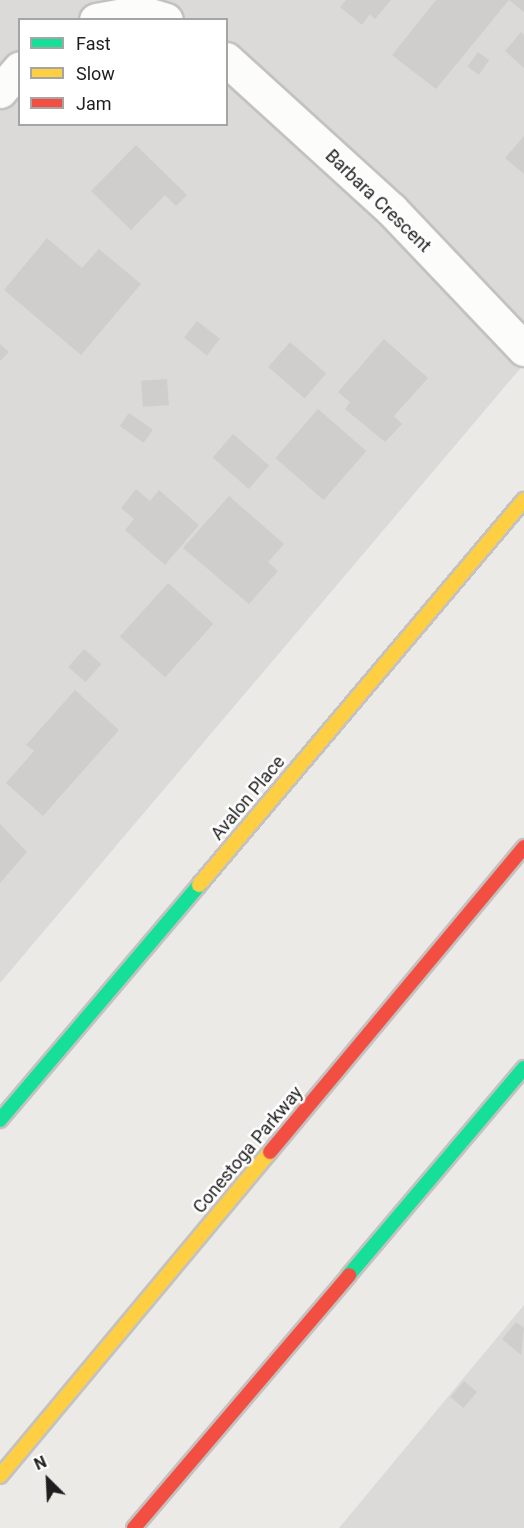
<!DOCTYPE html>
<html>
<head>
<meta charset="utf-8">
<style>
	body { margin:0 }
	#map { position:relative; width:524px; height:1528px; overflow:hidden; background:#eceae7; font-family:Roboto,sans-serif }
	div>[style] { position:absolute }
	.residential>* { inset:0; background:#dbdad8 }
	.building>* { inset:0; background:#d0cecc; transform-origin:0 0 }
	.roads { filter:drop-shadow(2px 0 #c3c2c1) drop-shadow(-2px 0 #c3c2c1) drop-shadow(0 2px #c3c2c1) drop-shadow(0 -2px #c3c2c1) }
	.street>* { height:33px; margin:-16.5px; padding:0 16.5px; transform-origin:16.5px; border-radius:16.5px; background:#fcfcfb }
	.fast>* { height:14px; margin:-7px; padding:0 7px; transform-origin:7px; border-radius:7px; background:#16e098 }
	.slow>* { height:14px; margin:-7px; padding:0 7px; transform-origin:7px; border-radius:7px; background:#ffcf43 }
	.jam>* { height:14px; margin:-7px; padding:0 7px; transform-origin:7px; border-radius:7px; background:#f24e42 }
	span { translate:-50% -50%; white-space:nowrap; text-align:center; line-height:1.15; -webkit-text-stroke:5px #fff; paint-order:stroke }
	.street-label { font-size:18px; color:#1e1e1e }
	.legend { position:absolute; left:18px; top:18px; width:210px; height:108px; box-sizing:border-box; background:#fff; border:2px solid #a5a5a5; margin:0; padding:8px 10px; list-style:none; font-size:18px; color:#1e1e1e }
	.legend li { display:flex; align-items:center; gap:12px; height:30px }
	.legend b { width:30px; border:2px solid #a5a5a5 }
	.north { position:absolute; left:18px; top:1450px; width:60px; height:60px; -webkit-text-stroke:4px #fff; paint-order:stroke; rotate:336deg; font-size:16px; font-weight:700; line-height:24px; text-align:center; color:#1e1e1e }
	.north::after { content:''; display:block; margin:auto; width:21px; height:27px; background:#1e1e1e; clip-path:polygon(50% 0,100% 100%,50% 72%,0 100%) }
</style>
</head>
<body>
<div id="map">
	<div class="residential">
		<div style="clip-path:polygon(evenodd,0 0,524px 0,524px 364px,0 983px,0 0,20px 20px,226px 20px,226px 124px,20px 124px,20px 20px)"></div>
		<div style="clip-path:polygon(524px 1305px,524px 1528px,339px 1528px)"></div>
	</div>
	<div class="building">
		<div style="clip-path:polygon(346px 0,391px 0,375px 19px,370px 14px,362px 25px,340px 7px)"></div>
		<div style="clip-path:polygon(436px 0,524px 0,524px 12px,509px 0,436px 89px,392px 55px)"></div>
		<div style="clip-path:polygon(521px 32px,524px 35px,524px 68px,505px 51px)"></div>
		<div style="left:478px;top:52px;width:14px;height:18px;rotate:36deg"></div>
		<div style="clip-path:polygon(524px 136px,524px 174px,505px 158px)"></div>
		<div style="clip-path:polygon(136px 145px,187px 195px,176px 206px,165px 195px,131px 230px,91px 191px)"></div>
		<div style="clip-path:polygon(47px 238px,82px 268px,99px 249px,141px 284px,81px 355px,4px 290px)"></div>
		<div style="left:197px;top:321px;width:29px;height:21px;rotate:38deg"></div>
		<div style="clip-path:polygon(384px 339px,428px 378px,394px 416px,402px 424px,385px 442px,345px 409px,350px 402px,338px 392px)"></div>
		<div style="left:290px;top:342px;width:48px;height:33px;rotate:41deg"></div>
		<div style="clip-path:polygon(0 344px,9px 352px,0 361px)"></div>
		<div style="left:167px;top:379px;width:26px;height:26px;rotate:86deg"></div>
		<div style="left:318px;top:409px;width:64px;height:65px;rotate:41deg"></div>
		<div style="left:129px;top:413px;width:29px;height:16px;rotate:35deg"></div>
		<div style="left:233px;top:434px;width:48px;height:31px;rotate:41deg"></div>
		<div style="clip-path:polygon(136px 489px,150px 501px,159px 490px,199px 525px,165px 565px,125px 530px,134px 519px,121px 508px)"></div>
		<div style="clip-path:polygon(229px 496px,284px 544px,268px 562px,278px 571px,249px 604px,183px 548px)"></div>
		<div style="left:168px;top:583px;width:61px;height:72px;rotate:42deg"></div>
		<div style="left:84px;top:649px;width:23px;height:24px;rotate:41deg"></div>
		<div style="clip-path:polygon(75px 690px,119px 730px,43px 816px,6px 783px,34px 751px,26px 745px)"></div>
		<div style="clip-path:polygon(0 824px,27px 852px,0 883px)"></div>
		<div style="clip-path:polygon(516px 1322px,524px 1328px,521px 1355px,502px 1339px)"></div>
		<div style="left:464px;top:1381px;width:17px;height:21px;rotate:40deg"></div>
	</div>
	<div class="roads">
		<div class="street">
			<div style="left:96px;top:20px;width:45px;rotate:-10.3deg"></div>
			<div style="left:140px;top:12px;width:27px;rotate:17deg"></div>
			<div style="left:226px;top:59px;width:223px;rotate:42.3deg"></div>
			<div style="left:391px;top:209px;width:193px;rotate:46.5deg"></div>
			<div style="left:0;top:91px;width:30px;rotate:-49deg"></div>
		</div>
		<div class="fast">
			<div style="left:0;top:1120px;width:308px;rotate:-49.7deg"></div>
			<div style="left:349px;top:1275px;width:271px;rotate:-49.8deg"></div>
		</div>
		<div class="slow">
			<div style="left:199px;top:885px;width:504px;rotate:-49.83deg"></div>
			<div style="left:0;top:1476px;width:422px;rotate:-50.2deg"></div>
		</div>
		<div class="jam">
			<div style="left:270px;top:1152px;width:397px;rotate:-50.2deg"></div>
			<div style="left:134px;top:1528px;width:332px;rotate:-49.6deg"></div>
		</div>
	</div>
	<div class="street-label">
		<span style="left:378px;top:201px;rotate:44deg">Barbara Crescent</span>
		<span style="left:248px;top:798px;rotate:-50deg">Avalon Place</span>
		<span style="left:248px;top:1150px;rotate:-50deg">Conestoga Parkway</span>
	</div>
	<ul class="legend">
	<li><b style="height:8px;background:#16e098"></b>Fast</li>
	<li><b style="height:8px;background:#ffcf43"></b>Slow</li>
	<li><b style="height:8px;background:#f24e42"></b>Jam</li>
	</ul>
	<div class="north">N</div>
</div>
</body>
</html>
